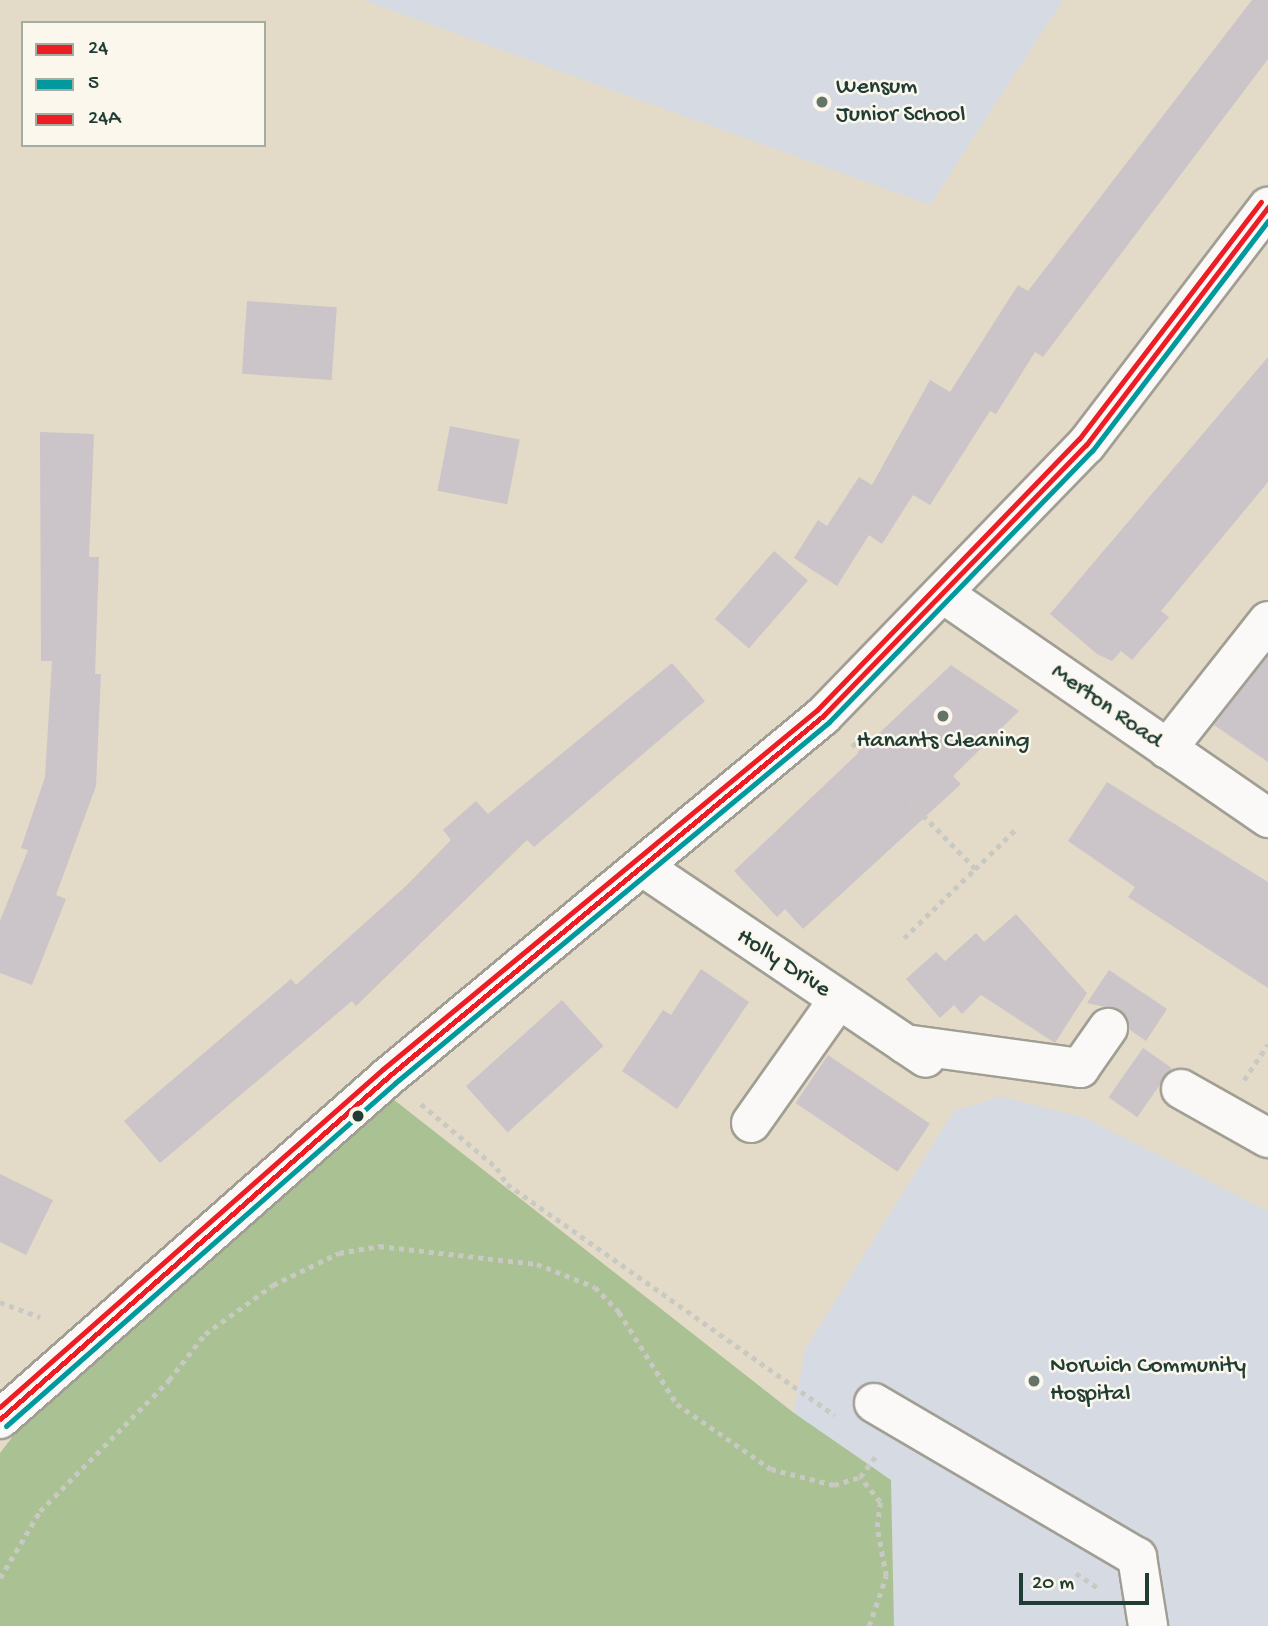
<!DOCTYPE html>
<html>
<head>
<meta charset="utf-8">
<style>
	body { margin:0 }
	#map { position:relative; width:1268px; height:1626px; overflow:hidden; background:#e4dac8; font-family:"Gochi Hand",sans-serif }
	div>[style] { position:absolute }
	.built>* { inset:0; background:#d6dbe3 }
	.forest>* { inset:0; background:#aac193 }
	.building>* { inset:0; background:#cbc4c9; transform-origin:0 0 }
	.path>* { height:4.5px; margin-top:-2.25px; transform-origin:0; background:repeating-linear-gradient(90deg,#c9c9c4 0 5px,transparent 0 10px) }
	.roads { filter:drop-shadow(2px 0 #a19f94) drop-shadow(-2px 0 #a19f94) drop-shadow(0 2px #a19f94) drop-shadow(0 -2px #a19f94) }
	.minor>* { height:38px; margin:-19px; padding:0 19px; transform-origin:19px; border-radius:19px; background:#fbf9f7 }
	.major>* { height:38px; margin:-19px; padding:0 19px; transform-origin:19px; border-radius:19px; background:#fbf9f7 }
	.bus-1>* { height:5px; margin:-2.5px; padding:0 2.5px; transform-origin:2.5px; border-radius:2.5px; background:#ee1d23 }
	.bus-2>* { height:5px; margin:-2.5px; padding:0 2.5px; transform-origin:2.5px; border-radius:2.5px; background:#009a9e }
	.bus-3>* { height:5px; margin:-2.5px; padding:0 2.5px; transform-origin:2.5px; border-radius:2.5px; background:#ee1d23 }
	.dots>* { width:19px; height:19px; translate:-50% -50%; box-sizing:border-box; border:4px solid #fbf7ec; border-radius:50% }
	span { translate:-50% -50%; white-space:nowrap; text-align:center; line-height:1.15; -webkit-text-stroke:5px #fbf7ec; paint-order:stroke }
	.poi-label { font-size:24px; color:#1f3d34 }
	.left { translate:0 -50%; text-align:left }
	.street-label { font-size:24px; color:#1f3d34 }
	.legend { position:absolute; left:21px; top:21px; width:245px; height:126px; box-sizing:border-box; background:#fbf7ec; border:2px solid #a3ada2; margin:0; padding:9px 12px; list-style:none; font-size:21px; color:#1f3d34 }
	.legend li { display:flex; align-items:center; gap:14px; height:35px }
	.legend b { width:35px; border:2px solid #a3ada2 }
	.scale { position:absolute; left:1019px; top:1573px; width:130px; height:32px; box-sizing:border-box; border:4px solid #1f3d34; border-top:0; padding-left:9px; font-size:21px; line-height:24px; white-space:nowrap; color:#1f3d34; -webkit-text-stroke:5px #fbf7ec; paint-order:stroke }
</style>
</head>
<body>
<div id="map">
	<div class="built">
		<div style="clip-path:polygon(363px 0,1063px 0,930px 205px)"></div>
		<div style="clip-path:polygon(1001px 1096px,1086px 1118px,1268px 1211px,1268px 1626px,894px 1626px,891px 1480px,794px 1413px,805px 1349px,954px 1111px)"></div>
	</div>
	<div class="forest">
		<div style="clip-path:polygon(384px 1092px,794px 1413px,891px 1480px,894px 1626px,0 1626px,0 1453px,24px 1422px)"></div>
	</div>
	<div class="building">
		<div style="clip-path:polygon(1252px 0,1268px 0,1268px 59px,1043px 357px,1035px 352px,996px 414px,990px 411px,930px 505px,913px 495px,882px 544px,869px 535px,837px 586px,794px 558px,818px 520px,827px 526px,859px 477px,872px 485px,930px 380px,950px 392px,1018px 285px,1028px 291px)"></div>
		<div style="left:247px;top:301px;width:90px;height:73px;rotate:4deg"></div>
		<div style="clip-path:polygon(1268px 357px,1268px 482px,1161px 611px,1169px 617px,1132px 660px,1121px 651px,1112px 661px,1097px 654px,1050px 614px)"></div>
		<div style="left:450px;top:426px;width:71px;height:66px;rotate:11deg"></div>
		<div style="clip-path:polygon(40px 432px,94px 434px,89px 557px,99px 557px,95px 674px,101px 674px,96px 786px,56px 895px,66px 899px,32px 985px,0 973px,0 921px,28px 850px,21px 848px,45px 777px,52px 661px,41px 661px)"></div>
		<div style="left:774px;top:551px;width:45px;height:90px;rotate:41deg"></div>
		<div style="clip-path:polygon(1268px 656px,1268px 762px,1214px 725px)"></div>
		<div style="clip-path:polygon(672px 663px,705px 701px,534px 847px,527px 840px,356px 1006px,352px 1001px,160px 1163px,124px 1121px,291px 979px,296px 985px,407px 885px,451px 840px,443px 830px,476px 801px,488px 814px)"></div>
		<div style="clip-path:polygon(951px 665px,1019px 711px,953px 776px,961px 784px,803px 929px,785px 909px,777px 917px,734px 871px)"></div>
		<div style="clip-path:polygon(1107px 782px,1268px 882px,1268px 988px,1128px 897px,1135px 887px,1068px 841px)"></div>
		<div style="clip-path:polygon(1016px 914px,1087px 993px,1055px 1043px,981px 995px,962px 1014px,954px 1005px,940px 1018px,906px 979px,936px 952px,945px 961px,976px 933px,984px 942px)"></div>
		<div style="clip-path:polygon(701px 969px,749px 1002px,677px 1109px,622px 1071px,663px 1010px,671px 1015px)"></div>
		<div style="clip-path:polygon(1109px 970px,1167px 1009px,1146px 1041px,1130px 1030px,1120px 1010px,1087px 1003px)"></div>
		<div style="left:562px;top:1000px;width:62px;height:129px;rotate:48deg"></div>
		<div style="left:1143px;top:1048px;width:35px;height:60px;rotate:35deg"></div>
		<div style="left:828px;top:1055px;width:123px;height:58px;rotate:34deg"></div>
		<div style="clip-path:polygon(0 1174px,53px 1200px,26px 1255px,0 1242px)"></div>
	</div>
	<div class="path">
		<div style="left:852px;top:743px;width:12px;rotate:42deg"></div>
		<div style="left:975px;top:869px;width:60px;rotate:-44.3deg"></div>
		<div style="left:904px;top:938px;width:99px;rotate:-44.2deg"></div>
		<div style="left:975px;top:869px;width:102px;rotate:-134.2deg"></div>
		<div style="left:1244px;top:1080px;width:43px;rotate:-56.3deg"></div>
		<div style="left:421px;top:1104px;width:99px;rotate:40.1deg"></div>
		<div style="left:497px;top:1168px;width:19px;rotate:58deg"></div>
		<div style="left:507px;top:1184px;width:401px;rotate:35.2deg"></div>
		<div style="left:0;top:1302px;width:43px;rotate:20.6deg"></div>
		<div style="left:1076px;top:1573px;width:27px;rotate:34deg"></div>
		<div style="left:0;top:1578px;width:78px;rotate:-59.2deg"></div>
		<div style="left:40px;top:1511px;width:184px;rotate:-45.4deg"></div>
		<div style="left:169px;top:1380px;width:58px;rotate:-52deg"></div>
		<div style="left:205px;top:1334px;width:84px;rotate:-35.8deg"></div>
		<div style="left:273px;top:1285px;width:73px;rotate:-25.9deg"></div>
		<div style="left:339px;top:1253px;width:41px;rotate:-9.9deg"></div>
		<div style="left:379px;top:1246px;width:159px;rotate:6.5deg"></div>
		<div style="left:537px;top:1264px;width:62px;rotate:21.6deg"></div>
		<div style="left:595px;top:1287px;width:35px;rotate:46deg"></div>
		<div style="left:619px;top:1312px;width:109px;rotate:57.8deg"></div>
		<div style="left:677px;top:1404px;width:114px;rotate:34.7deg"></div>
		<div style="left:771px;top:1469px;width:65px;rotate:14.3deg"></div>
		<div style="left:834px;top:1485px;width:27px;rotate:-17deg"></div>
		<div style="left:869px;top:1626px;width:53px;rotate:-71.2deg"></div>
		<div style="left:886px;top:1576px;width:50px;rotate:-100.4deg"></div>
		<div style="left:877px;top:1527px;width:25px;rotate:-83deg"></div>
		<div style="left:880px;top:1502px;width:32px;rotate:-129deg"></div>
		<div style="left:860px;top:1477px;width:30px;rotate:-53deg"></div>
	</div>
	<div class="roads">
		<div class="minor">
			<div style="left:945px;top:595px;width:393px;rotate:34.6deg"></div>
			<div style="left:1167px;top:749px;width:163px;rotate:-51.7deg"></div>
			<div style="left:643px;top:867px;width:341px;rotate:34deg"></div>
			<div style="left:905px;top:1044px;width:177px;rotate:7.8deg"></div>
			<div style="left:1080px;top:1068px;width:49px;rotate:-55deg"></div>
			<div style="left:1181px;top:1089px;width:100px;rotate:29.4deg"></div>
			<div style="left:751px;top:1123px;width:151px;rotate:-54.7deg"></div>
			<div style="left:874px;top:1403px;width:305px;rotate:30.4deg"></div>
			<div style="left:1137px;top:1557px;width:70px;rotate:80.9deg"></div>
		</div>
		<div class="major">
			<div style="left:0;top:1419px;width:519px;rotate:-41.4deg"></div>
			<div style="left:389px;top:1076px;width:564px;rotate:-39.68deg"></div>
			<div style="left:823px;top:716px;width:378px;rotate:-45.9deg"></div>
			<div style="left:1086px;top:445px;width:300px;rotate:-52.6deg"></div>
		</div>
	</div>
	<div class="bus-1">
		<div style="left:0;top:1419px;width:519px;rotate:-41.4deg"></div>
		<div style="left:389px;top:1076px;width:564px;rotate:-39.68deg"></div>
		<div style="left:823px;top:716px;width:378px;rotate:-45.9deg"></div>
		<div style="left:1086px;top:445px;width:300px;rotate:-52.6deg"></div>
	</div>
	<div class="bus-2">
		<div style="left:6px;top:1426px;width:519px;rotate:-41.4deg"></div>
		<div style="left:395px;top:1083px;width:565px;rotate:-39.75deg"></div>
		<div style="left:829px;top:722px;width:378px;rotate:-45.9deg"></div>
		<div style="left:1092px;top:451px;width:290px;rotate:-52.6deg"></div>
	</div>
	<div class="bus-3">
		<div style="left:0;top:1407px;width:511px;rotate:-41.43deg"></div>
		<div style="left:383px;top:1069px;width:563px;rotate:-39.6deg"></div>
		<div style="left:817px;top:710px;width:377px;rotate:-46deg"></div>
		<div style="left:1079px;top:439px;width:299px;rotate:-52.5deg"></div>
	</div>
	<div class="dots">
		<div style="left:822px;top:102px;background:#647468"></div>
		<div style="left:943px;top:716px;background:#647468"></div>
		<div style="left:358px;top:1116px;background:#1f3d34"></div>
		<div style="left:1034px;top:1381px;background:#647468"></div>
	</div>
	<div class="poi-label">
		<span class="left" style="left:836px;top:102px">Wensum<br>Junior School</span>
		<span style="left:943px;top:742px">Hanants Cleaning</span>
		<span class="left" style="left:1050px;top:1381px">Norwich Community<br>Hospital</span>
	</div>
	<div class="street-label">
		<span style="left:1106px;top:707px;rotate:35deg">Merton Road</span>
		<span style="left:783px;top:964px;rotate:33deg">Holly Drive</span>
	</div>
	<ul class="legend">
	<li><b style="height:9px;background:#ee1d23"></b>24</li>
	<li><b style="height:9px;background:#009a9e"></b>5</li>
	<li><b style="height:9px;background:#ee1d23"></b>24A</li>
	</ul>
	<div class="scale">20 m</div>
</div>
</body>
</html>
